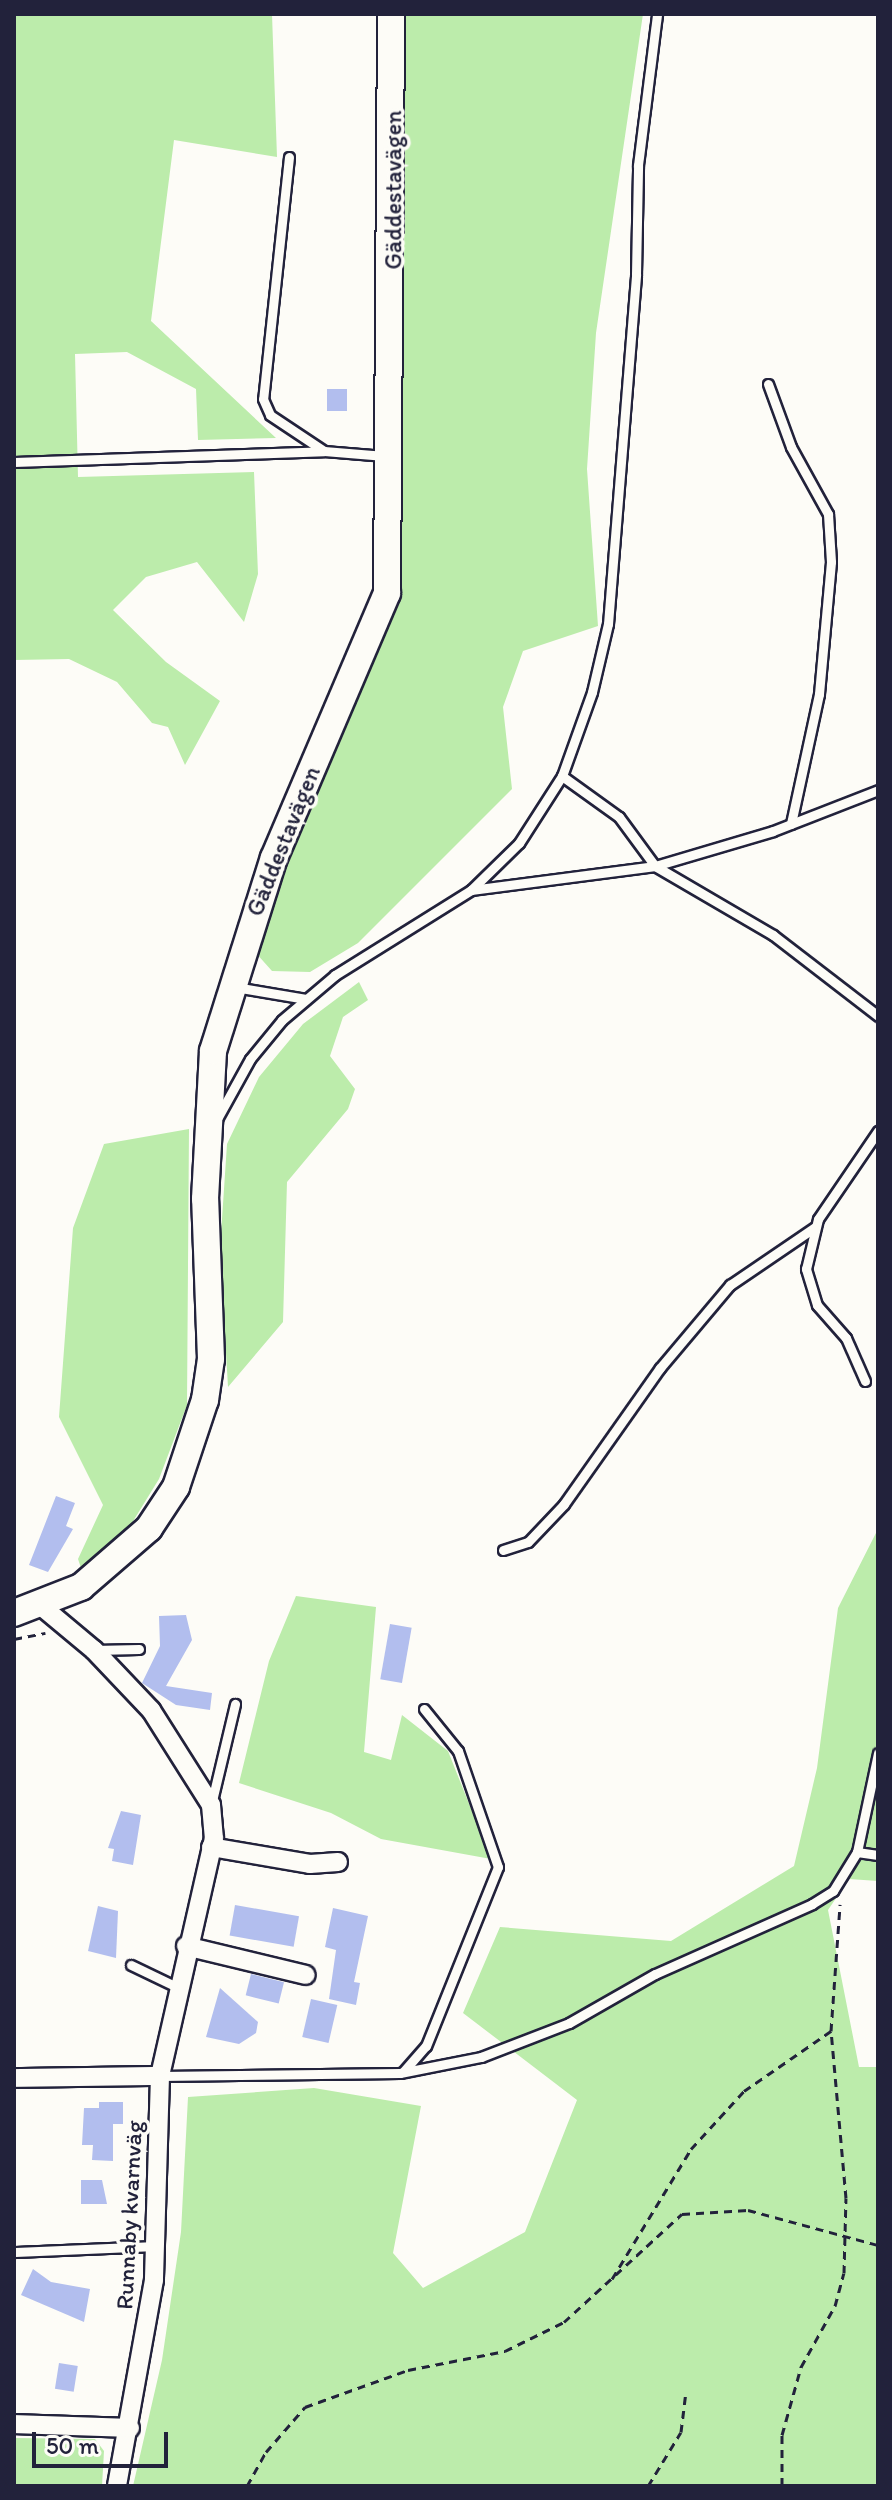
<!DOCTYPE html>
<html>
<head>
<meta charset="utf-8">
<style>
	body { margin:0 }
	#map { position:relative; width:892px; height:2500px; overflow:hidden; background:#fdfcf7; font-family:Itim,sans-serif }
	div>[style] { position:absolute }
	.green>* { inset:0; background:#bcecab }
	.building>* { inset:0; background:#b2beee; transform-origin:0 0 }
	.path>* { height:3px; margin-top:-1.5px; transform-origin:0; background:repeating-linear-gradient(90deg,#22223b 0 8px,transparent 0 14px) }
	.roads { filter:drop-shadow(2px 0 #22223b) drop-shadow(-2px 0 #22223b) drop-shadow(0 2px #22223b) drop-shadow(0 -2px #22223b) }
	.lane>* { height:9px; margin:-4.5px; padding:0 4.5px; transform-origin:4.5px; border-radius:4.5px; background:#fdfcf7 }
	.street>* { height:18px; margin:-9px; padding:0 9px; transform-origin:9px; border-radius:9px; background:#fdfcf7 }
	.secondary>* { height:26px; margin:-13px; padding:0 13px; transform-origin:13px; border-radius:13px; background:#fdfcf7 }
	span { translate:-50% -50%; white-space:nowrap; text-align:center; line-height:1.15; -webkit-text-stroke:7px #fdfcf7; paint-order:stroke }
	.street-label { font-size:24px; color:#22223b }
	.frame { position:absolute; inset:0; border:16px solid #22223b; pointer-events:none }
	.scale { position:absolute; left:32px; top:2432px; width:136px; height:36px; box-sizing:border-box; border:4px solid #22223b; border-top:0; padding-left:10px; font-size:24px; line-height:28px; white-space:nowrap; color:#22223b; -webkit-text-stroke:6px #fdfcf7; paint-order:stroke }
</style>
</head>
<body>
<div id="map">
	<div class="green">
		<div style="clip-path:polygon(14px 14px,272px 14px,277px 157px,174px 140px,151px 321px,276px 438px,198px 440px,196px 389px,127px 352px,75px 354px,78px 477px,254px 472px,258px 574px,244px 622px,197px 562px,146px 577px,113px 610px,166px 662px,220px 701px,185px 765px,168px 727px,152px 723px,117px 682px,69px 659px,14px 660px)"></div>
		<div style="clip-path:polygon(395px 14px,643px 14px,596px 333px,587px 469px,598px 626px,523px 651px,503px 707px,512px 789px,358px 943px,310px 972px,272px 971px,255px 952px,399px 539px)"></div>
		<div style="clip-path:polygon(359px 982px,368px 1000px,343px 1017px,330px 1056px,355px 1089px,348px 1109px,287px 1182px,283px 1322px,228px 1387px,220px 1249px,227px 1144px,259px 1077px,303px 1024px)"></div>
		<div style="clip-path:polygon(189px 1129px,187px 1405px,159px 1479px,127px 1531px,82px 1571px,78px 1559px,103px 1505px,59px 1417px,73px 1228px,104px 1144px)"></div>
		<div style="clip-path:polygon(878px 1529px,878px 1881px,849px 1879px,828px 1910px,859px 2067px,878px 2067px,878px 2486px,133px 2486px,162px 2360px,181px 2232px,188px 2097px,314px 2088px,421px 2106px,393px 2253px,423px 2288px,525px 2232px,577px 2100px,463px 2013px,500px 1927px,671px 1941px,794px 1866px,817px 1768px,838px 1608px)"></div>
		<div style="clip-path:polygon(296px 1596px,376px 1607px,364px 1752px,391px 1760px,402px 1715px,448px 1751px,491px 1859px,381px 1839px,331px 1813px,239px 1783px,269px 1661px)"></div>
		<div style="clip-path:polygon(14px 2438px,95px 2439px,104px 2451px,102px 2486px,14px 2486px)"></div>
	</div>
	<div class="building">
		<div style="left:327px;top:389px;width:20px;height:22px"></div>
		<div style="clip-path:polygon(56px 1496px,75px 1503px,66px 1526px,73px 1529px,48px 1572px,29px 1565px)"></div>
		<div style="clip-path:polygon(186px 1615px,192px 1640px,166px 1686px,212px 1693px,210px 1710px,176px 1705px,142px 1683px,160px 1646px,159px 1616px)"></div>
		<div style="left:390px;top:1624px;width:22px;height:56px;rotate:10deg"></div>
		<div style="clip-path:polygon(121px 1811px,141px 1815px,133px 1865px,112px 1861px,114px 1849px,108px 1848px)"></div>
		<div style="left:235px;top:1905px;width:65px;height:31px;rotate:10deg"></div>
		<div style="clip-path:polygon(98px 1906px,118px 1911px,116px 1958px,88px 1951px)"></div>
		<div style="clip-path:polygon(333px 1908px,368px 1916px,354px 1982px,360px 1983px,356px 2005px,329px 1999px,336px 1950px,325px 1947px)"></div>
		<div style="left:251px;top:1974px;width:34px;height:22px;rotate:14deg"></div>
		<div style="clip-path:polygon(220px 1988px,258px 2022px,256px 2033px,239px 2044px,206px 2037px)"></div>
		<div style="left:311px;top:1999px;width:27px;height:39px;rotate:13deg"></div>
		<div style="clip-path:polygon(99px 2102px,123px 2102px,123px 2124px,113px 2124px,113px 2161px,92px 2160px,93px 2145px,82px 2145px,84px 2108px,99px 2108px)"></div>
		<div style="clip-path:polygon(81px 2180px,102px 2180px,107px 2204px,81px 2204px)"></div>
		<div style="clip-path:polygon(33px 2269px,51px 2282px,90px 2289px,84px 2322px,21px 2295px)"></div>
		<div style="left:59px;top:2363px;width:19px;height:26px;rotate:9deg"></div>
	</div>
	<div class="path">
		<div style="left:14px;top:1639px;width:32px;rotate:-11deg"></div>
		<div style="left:612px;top:2279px;width:152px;rotate:-58.7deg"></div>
		<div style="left:691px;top:2149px;width:79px;rotate:-47.6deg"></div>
		<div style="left:744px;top:2091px;width:106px;rotate:-34.6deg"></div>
		<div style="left:247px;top:2486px;width:39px;rotate:-61deg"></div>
		<div style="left:266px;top:2452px;width:60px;rotate:-49.1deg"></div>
		<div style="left:305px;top:2407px;width:109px;rotate:-19.8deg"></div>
		<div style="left:408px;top:2370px;width:99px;rotate:-11.1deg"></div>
		<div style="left:505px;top:2351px;width:66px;rotate:-26.2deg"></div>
		<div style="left:564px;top:2322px;width:160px;rotate:-42.5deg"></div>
		<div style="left:682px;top:2214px;width:66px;rotate:-3.5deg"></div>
		<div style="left:748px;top:2210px;width:135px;rotate:15.1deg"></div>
		<div style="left:648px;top:2486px;width:63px;rotate:-58.6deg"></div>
		<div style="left:681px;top:2432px;width:39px;rotate:-83deg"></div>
		<div style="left:782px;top:2486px;width:51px;rotate:-90deg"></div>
		<div style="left:782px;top:2435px;width:71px;rotate:-74.4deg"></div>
		<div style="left:801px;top:2367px;width:70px;rotate:-60.9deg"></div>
		<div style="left:835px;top:2306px;width:34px;rotate:-75deg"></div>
		<div style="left:844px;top:2273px;width:75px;rotate:-88.5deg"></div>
		<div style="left:846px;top:2198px;width:168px;rotate:-95.1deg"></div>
		<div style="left:831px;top:2031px;width:127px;rotate:-85.9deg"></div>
	</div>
	<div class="roads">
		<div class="lane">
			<div style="left:289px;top:157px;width:243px;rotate:96.1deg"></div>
			<div style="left:263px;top:399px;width:17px;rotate:66deg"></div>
			<div style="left:270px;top:415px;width:65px;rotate:33.7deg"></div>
			<div style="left:768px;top:384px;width:67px;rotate:69.9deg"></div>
			<div style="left:791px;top:447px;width:77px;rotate:61.1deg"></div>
			<div style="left:828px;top:514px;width:48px;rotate:86.4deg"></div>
			<div style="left:831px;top:562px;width:133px;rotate:95.2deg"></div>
			<div style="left:819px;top:694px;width:133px;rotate:102.2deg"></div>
			<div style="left:14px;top:462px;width:310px;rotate:-2deg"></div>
			<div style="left:324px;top:451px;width:61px;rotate:4.7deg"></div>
			<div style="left:562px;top:776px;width:70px;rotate:35.7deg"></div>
			<div style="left:619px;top:817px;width:61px;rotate:53.7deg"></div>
			<div style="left:655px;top:866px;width:137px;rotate:30.3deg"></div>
			<div style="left:773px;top:935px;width:133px;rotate:37.6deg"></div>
			<div style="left:471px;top:890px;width:186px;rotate:-7.4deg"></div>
			<div style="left:655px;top:866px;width:123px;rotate:-16.5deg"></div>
			<div style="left:773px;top:831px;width:113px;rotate:-21.3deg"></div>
			<div style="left:235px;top:987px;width:72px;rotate:9.6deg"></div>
			<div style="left:218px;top:1117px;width:66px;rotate:-61.1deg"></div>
			<div style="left:250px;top:1059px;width:50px;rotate:-50.6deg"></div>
			<div style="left:282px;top:1020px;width:70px;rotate:-40.3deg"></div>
			<div style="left:335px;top:975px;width:160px;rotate:-32deg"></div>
			<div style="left:471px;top:890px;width:67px;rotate:-44.4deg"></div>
			<div style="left:519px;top:843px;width:80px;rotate:-57.3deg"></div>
			<div style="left:562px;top:776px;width:89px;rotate:-70.3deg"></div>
			<div style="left:592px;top:692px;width:70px;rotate:-76.8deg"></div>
			<div style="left:608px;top:624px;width:351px;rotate:-85.4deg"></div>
			<div style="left:636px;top:274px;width:109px;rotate:-88.9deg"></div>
			<div style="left:638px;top:165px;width:152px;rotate:-82.8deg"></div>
			<div style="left:865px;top:1381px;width:47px;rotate:-113.8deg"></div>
			<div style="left:846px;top:1338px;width:44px;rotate:-131.3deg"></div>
			<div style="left:817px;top:1305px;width:38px;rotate:-107deg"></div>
			<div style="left:806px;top:1269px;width:51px;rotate:-76.5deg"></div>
			<div style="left:818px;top:1219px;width:107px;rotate:-55.7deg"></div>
			<div style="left:503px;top:1550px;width:26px;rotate:-18deg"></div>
			<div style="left:528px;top:1542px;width:52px;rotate:-46.5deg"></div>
			<div style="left:564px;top:1504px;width:166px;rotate:-54.8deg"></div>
			<div style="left:660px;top:1368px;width:109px;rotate:-49.9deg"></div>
			<div style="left:730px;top:1285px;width:103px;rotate:-34.3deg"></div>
			<div style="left:94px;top:1650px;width:45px;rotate:-1.3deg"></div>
			<div style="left:211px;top:1805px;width:104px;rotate:-76.6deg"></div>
			<div style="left:857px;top:1852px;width:101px;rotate:-78deg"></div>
			<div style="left:131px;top:1965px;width:51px;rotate:25.6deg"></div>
			<div style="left:403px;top:2072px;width:35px;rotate:-49deg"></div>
			<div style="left:426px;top:2046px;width:193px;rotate:-68.1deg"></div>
			<div style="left:498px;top:1867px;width:123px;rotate:-109deg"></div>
			<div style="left:458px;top:1751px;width:54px;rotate:-129deg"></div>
			<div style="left:160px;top:2076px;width:240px;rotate:-0.7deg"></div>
			<div style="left:400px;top:2073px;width:83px;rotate:-11.2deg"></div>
			<div style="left:481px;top:2057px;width:94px;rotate:-21.1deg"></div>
			<div style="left:569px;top:2023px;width:99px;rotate:-29.7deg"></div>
			<div style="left:655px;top:1974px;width:172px;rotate:-24deg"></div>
			<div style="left:812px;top:1904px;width:25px;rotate:-32deg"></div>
			<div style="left:833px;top:1891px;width:46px;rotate:-58.4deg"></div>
			<div style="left:857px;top:1852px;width:21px;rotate:8deg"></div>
			<div style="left:14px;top:2252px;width:143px;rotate:-2.4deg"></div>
		</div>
		<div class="street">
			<div style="left:40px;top:1605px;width:70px;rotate:39.8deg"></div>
			<div style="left:94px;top:1650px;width:83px;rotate:46.5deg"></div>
			<div style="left:151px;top:1710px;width:112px;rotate:57.7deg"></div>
			<div style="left:211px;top:1805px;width:33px;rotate:85deg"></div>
			<div style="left:214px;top:1838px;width:244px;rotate:102.8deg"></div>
			<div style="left:160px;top:2076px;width:204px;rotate:91.7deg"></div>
			<div style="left:154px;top:2280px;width:209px;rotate:100.2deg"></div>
			<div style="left:211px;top:1847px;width:100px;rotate:9.7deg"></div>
			<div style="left:310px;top:1864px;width:28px;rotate:-4deg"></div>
			<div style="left:186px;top:1946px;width:123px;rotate:13.6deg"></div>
			<div style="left:14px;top:2078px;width:146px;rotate:-0.8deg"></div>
			<div style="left:14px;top:2424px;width:116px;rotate:2deg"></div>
		</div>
		<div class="secondary">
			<div style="left:14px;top:1613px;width:72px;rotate:-21.2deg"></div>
			<div style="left:81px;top:1587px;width:90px;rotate:-40.9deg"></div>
			<div style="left:149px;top:1528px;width:49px;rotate:-56.6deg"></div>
			<div style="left:176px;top:1487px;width:92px;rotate:-71.6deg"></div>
			<div style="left:205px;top:1400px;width:41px;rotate:-81.7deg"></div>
			<div style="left:211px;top:1359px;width:160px;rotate:-92.1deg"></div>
			<div style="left:205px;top:1199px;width:148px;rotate:-86.9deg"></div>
			<div style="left:213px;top:1051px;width:202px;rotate:-72.5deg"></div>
			<div style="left:274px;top:858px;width:288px;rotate:-66.9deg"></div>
			<div style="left:387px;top:593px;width:579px;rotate:-89.6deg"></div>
		</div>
	</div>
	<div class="street-label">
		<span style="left:393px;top:190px;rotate:-90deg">Gäddestavägen</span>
		<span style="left:283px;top:841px;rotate:-68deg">Gäddestavägen</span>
		<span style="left:129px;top:2215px;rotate:-87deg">Runnaby kvarnväg</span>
	</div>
	<div class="frame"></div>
	<div class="scale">50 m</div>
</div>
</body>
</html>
